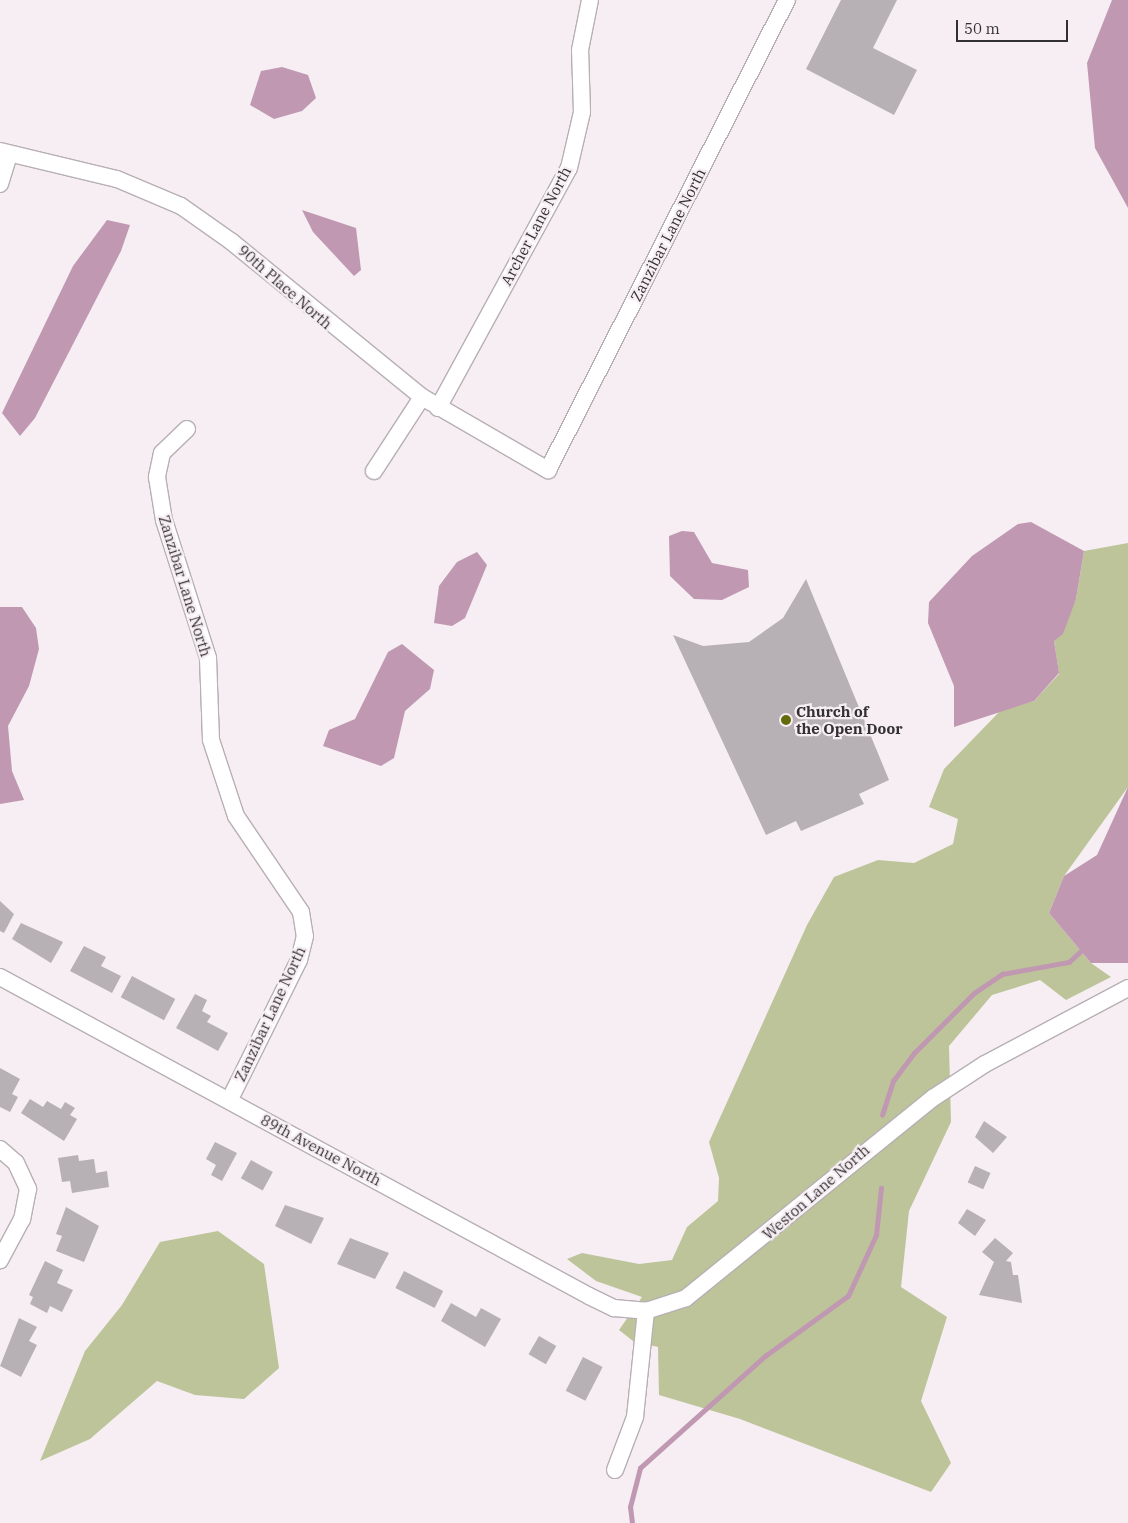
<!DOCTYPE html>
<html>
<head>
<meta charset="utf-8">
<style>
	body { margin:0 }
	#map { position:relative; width:1128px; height:1523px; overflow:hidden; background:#f6eef3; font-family:"IBM Plex Serif",serif }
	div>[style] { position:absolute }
	.forest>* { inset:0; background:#bec499 }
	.water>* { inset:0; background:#c098b2 }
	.stream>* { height:4.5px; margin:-2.25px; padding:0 2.25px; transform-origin:2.25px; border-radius:2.25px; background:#c098b2 }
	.building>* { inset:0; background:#b7b0b4; transform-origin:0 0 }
	.roads { filter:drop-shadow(1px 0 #b7afb4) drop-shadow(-1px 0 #b7afb4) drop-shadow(0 1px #b7afb4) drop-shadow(0 -1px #b7afb4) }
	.street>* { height:16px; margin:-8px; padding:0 8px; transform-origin:8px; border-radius:8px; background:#fff }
	.dots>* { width:14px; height:14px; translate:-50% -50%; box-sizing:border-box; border:2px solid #f6eef3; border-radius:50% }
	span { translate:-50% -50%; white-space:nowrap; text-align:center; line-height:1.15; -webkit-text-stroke:4.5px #f6eef3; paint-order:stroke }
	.street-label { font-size:15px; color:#333032 }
	.poi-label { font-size:15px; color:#333032; font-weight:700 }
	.left { translate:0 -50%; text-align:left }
	.scale { position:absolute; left:956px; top:20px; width:112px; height:22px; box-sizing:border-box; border:2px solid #333032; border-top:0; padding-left:6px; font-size:15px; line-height:18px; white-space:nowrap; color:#333032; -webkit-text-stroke:4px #f6eef3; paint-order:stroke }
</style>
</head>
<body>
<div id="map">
	<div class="forest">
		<div style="clip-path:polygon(1128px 543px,1128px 787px,1064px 876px,1049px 913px,1091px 963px,1111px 977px,1066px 1000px,1040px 980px,992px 995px,949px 1046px,951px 1122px,909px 1211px,901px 1287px,947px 1317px,921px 1401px,951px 1463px,931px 1492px,740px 1419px,659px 1395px,658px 1347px,633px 1341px,619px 1330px,642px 1297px,596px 1281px,567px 1259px,582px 1253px,639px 1264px,672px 1260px,687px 1227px,718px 1201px,719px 1178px,709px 1142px,807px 925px,834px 877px,878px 860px,914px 863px,953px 844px,958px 819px,929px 807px,944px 769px,1001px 710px,1034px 701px,1059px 674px,1054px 641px,1076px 599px,1084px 551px)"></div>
		<div style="clip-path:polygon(218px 1231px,264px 1264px,279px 1368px,244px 1399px,195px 1395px,157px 1381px,90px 1439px,40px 1461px,85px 1351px,122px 1305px,160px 1242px)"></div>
	</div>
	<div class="water">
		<div style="clip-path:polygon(1112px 0,1128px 0,1128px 208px,1095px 148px,1087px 63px)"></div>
		<div style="clip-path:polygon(282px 67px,308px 75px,316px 98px,302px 111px,274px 119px,250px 105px,261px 71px)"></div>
		<div style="clip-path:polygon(302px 210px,356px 228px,361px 270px,354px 276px,313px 232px)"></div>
		<div style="clip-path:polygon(107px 220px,130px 225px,121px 251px,35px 418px,20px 436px,2px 413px,73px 266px)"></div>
		<div style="clip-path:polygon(1031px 522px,1084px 551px,1076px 599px,1063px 634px,1054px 641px,1059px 673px,1034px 701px,954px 727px,954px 686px,928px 623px,929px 602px,972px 556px,1018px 524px)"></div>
		<div style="clip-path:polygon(682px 531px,694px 532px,712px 563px,748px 570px,749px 587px,722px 600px,694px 599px,670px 576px,669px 536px)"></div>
		<div style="clip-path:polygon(477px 552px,487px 565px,465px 618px,452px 626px,434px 623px,439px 586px,457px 562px)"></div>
		<div style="clip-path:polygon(0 607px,22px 607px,36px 628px,39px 649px,29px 686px,8px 726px,12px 771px,24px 800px,0 804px)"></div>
		<div style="clip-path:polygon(402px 644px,434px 670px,430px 689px,405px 711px,394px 758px,381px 766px,323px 746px,329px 730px,355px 719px,388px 652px)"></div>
		<div style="clip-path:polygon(1128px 787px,1128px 963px,1091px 963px,1049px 913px,1064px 876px,1097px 855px)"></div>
	</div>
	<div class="stream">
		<div style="left:882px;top:1115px;width:36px;rotate:-72deg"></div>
		<div style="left:893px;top:1081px;width:35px;rotate:-53deg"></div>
		<div style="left:914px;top:1053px;width:85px;rotate:-45deg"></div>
		<div style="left:974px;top:993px;width:34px;rotate:-34deg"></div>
		<div style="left:1002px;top:974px;width:68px;rotate:-10.2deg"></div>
		<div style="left:1069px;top:962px;width:21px;rotate:-43deg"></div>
		<div style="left:632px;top:1523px;width:16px;rotate:-97deg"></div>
		<div style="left:630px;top:1507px;width:40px;rotate:-75.6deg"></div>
		<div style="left:640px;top:1468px;width:168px;rotate:-41.9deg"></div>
		<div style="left:765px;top:1356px;width:102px;rotate:-35.9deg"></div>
		<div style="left:848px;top:1296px;width:67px;rotate:-65.3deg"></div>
		<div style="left:876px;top:1235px;width:47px;rotate:-83.9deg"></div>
	</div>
	<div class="building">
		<div style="clip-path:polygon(841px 0,897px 0,873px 48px,917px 70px,894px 115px,806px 69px)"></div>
		<div style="clip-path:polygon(806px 579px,889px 780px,859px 794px,864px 804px,801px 831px,796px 821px,766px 835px,673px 635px,703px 646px,749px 642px,783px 618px)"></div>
		<div style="clip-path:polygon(0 901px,14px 914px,4px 933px,0 931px)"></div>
		<div style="clip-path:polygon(21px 923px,63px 942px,51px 963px,12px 939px)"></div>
		<div style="clip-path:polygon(84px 946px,106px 957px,101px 966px,121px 976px,112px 993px,70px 971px)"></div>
		<div style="left:132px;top:976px;width:49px;height:24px;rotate:28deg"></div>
		<div style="clip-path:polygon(195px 994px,207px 1000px,202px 1011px,211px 1016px,207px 1022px,228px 1033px,218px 1051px,176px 1028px)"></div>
		<div style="clip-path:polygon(0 1068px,20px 1079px,12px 1094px,18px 1097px,10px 1112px,0 1107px)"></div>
		<div style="clip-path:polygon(30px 1099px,43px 1107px,47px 1101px,61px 1109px,65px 1102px,75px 1108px,70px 1115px,77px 1119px,64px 1141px,21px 1113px)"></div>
		<div style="clip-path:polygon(984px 1121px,1007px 1137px,993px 1153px,975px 1137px)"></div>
		<div style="clip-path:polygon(215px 1142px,237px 1153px,222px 1181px,211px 1175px,216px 1165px,206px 1159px)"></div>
		<div style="clip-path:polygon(78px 1155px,79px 1161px,94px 1159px,96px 1173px,107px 1171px,109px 1187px,72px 1193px,70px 1181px,62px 1182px,58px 1158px)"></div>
		<div style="left:251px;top:1160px;width:25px;height:21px;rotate:29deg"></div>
		<div style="left:975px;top:1166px;width:17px;height:18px;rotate:24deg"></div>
		<div style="clip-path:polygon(285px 1205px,324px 1218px,311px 1244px,275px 1226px)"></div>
		<div style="clip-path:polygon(66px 1207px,99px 1226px,84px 1262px,56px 1251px,62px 1236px,56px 1234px)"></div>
		<div style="clip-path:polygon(967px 1209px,986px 1220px,975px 1236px,958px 1223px)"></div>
		<div style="clip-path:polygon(350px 1238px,389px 1253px,375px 1279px,337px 1264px)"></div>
		<div style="clip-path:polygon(995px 1238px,1013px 1253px,1006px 1261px,1011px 1262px,1013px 1275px,1018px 1275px,1022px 1303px,979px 1295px,994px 1262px,982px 1252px)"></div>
		<div style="clip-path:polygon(45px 1261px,63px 1270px,57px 1283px,73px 1290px,62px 1312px,50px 1306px,47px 1313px,30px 1304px,33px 1297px,29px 1295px)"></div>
		<div style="left:404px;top:1271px;width:44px;height:19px;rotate:27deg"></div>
		<div style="clip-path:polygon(451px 1303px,476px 1317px,481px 1308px,501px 1319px,485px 1347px,441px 1321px)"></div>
		<div style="clip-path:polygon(19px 1318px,37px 1327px,29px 1341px,37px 1345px,21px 1377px,0 1366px)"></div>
		<div style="left:539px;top:1336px;width:20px;height:21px;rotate:30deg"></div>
		<div style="left:583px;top:1357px;width:22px;height:38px;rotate:27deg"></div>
	</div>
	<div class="roads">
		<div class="street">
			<div style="left:0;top:151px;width:120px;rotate:13.5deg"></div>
			<div style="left:117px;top:179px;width:69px;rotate:22.9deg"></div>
			<div style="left:181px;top:206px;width:62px;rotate:35.2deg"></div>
			<div style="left:232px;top:242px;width:245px;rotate:39.2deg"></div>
			<div style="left:422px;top:397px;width:146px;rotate:30.1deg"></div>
			<div style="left:548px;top:470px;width:527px;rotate:-63.05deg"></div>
			<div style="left:0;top:184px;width:31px;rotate:-73deg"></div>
			<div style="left:438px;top:408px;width:273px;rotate:-61.4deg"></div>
			<div style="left:569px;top:168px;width:57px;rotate:-76.9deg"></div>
			<div style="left:582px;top:112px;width:62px;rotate:-91.8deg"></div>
			<div style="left:580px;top:50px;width:51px;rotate:-78.7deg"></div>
			<div style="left:187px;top:429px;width:35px;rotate:136deg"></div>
			<div style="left:162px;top:453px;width:25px;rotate:102deg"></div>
			<div style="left:157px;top:477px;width:44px;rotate:80.8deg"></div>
			<div style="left:164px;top:520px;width:145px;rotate:72.3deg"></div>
			<div style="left:208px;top:658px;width:82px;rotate:87.9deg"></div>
			<div style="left:211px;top:740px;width:80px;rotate:71.8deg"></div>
			<div style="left:236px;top:816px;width:116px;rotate:55.9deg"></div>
			<div style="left:301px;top:912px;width:24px;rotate:81deg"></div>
			<div style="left:305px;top:936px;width:25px;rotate:104deg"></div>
			<div style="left:299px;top:960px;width:157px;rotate:116.4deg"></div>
			<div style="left:374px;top:471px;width:88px;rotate:-57deg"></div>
			<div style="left:0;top:977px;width:670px;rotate:28.44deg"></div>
			<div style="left:589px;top:1296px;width:28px;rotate:26deg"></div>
			<div style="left:614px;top:1308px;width:32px;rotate:5deg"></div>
			<div style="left:646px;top:1311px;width:42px;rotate:-18deg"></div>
			<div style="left:686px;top:1298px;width:318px;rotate:-39deg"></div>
			<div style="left:933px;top:1098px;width:62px;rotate:-33.2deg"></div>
			<div style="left:985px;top:1064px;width:162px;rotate:-28deg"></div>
			<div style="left:0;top:1149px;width:21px;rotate:41deg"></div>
			<div style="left:16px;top:1163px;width:29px;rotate:65deg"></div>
			<div style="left:28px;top:1189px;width:31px;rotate:101deg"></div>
			<div style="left:22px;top:1219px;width:47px;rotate:118.2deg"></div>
			<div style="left:615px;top:1470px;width:57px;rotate:-69.3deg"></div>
			<div style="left:635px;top:1417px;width:107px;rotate:-84.1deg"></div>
		</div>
	</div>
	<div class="dots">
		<div style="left:786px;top:720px;background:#636a0c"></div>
	</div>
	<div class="street-label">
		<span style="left:536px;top:226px;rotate:-62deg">Archer Lane North</span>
		<span style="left:668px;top:235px;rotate:-63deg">Zanzibar Lane North</span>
		<span style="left:285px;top:287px;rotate:41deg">90th Place North</span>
		<span style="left:185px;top:586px;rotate:73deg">Zanzibar Lane North</span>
		<span style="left:270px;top:1014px;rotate:-65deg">Zanzibar Lane North</span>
		<span style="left:321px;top:1150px;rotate:28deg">89th Avenue North</span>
		<span style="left:816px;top:1192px;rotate:-41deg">Weston Lane North</span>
	</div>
	<div class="poi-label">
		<span class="left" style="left:796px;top:720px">Church of<br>the Open Door</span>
	</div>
	<div class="scale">50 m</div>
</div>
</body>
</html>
